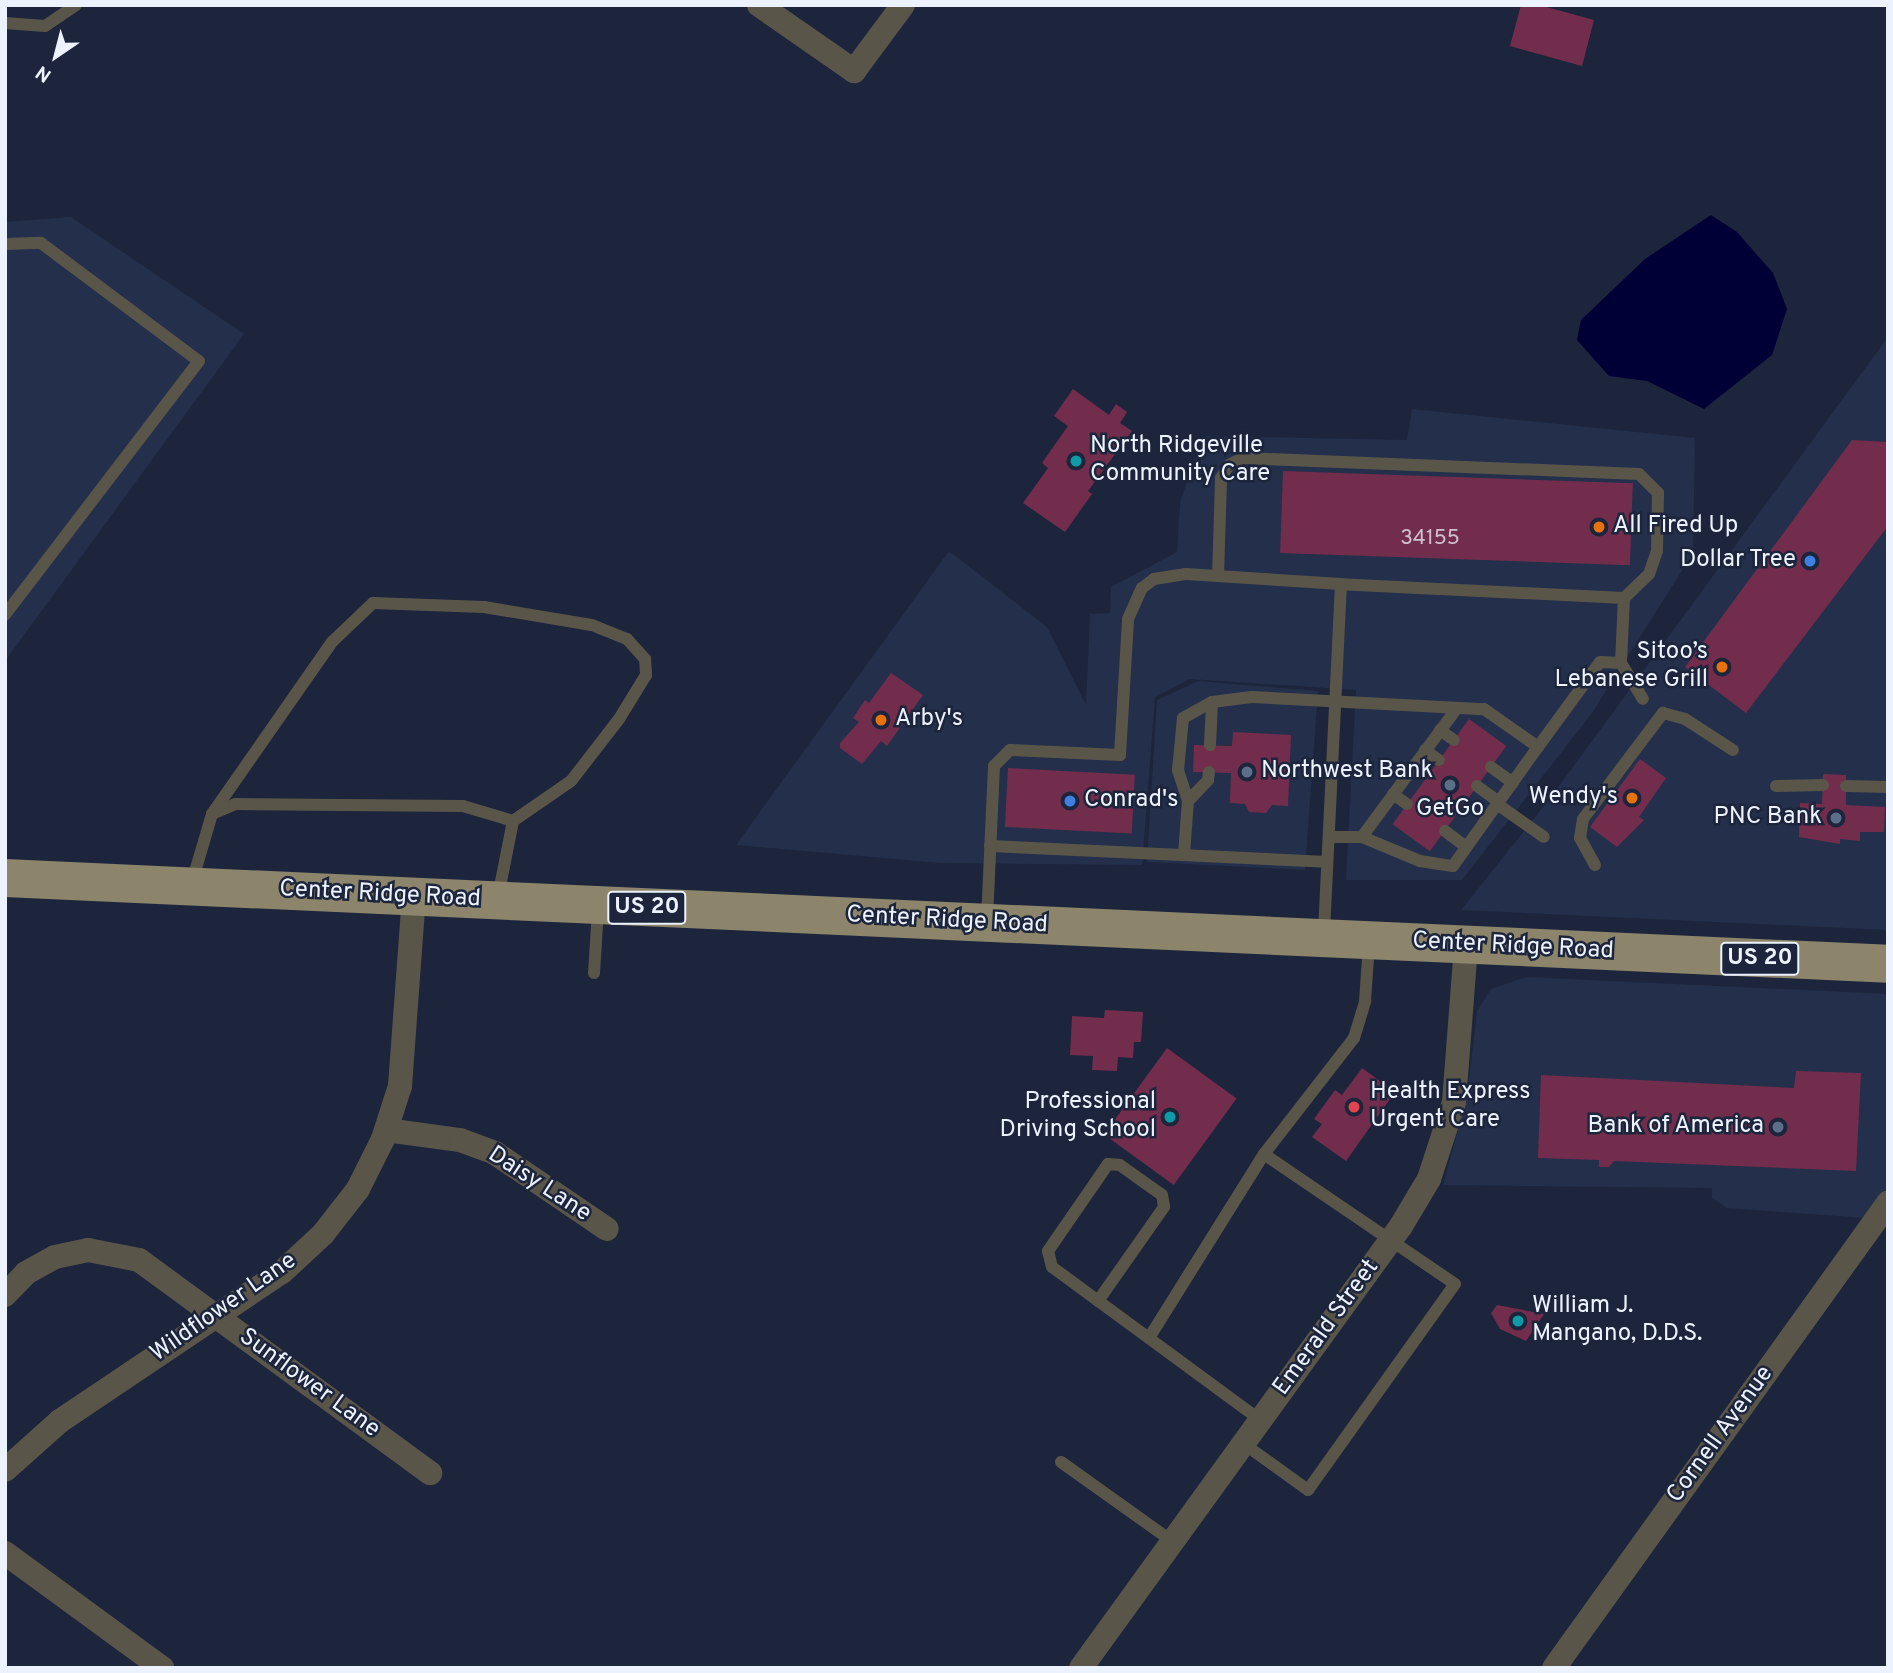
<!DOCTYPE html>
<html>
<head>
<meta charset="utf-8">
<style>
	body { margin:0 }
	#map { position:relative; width:1893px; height:1673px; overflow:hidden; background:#1c253b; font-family:Overpass,sans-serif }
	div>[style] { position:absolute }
	.built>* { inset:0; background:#242f4b }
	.water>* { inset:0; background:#000036 }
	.building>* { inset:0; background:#732d4c; transform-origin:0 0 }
	.lane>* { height:12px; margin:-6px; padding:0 6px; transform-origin:6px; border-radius:6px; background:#595549 }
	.street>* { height:24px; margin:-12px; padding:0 12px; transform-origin:12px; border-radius:12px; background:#595549 }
	.primary>* { height:38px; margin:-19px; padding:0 19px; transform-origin:19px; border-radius:19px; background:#8c846b }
	.dots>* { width:19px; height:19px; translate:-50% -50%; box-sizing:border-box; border:4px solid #1c253b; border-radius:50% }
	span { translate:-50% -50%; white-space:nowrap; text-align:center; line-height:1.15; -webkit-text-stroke:5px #1c253b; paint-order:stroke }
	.number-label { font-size:21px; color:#cec1d2 }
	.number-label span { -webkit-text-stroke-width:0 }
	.shield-label span { padding:2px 5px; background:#1c253b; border:2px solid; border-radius:5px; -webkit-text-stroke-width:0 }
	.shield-label { font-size:23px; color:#ecf2fe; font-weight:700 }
	.poi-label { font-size:24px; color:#ecf2fe }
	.left { translate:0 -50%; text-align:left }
	.right { translate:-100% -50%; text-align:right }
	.street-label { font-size:24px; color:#ecf2fe }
	.frame { position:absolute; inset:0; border:7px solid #ecf2fe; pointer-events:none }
	.north { position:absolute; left:21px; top:21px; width:70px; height:70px; -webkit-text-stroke:5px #1c253b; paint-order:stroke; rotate:215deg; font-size:19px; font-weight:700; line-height:28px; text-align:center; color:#ecf2fe }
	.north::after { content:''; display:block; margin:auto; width:24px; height:32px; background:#ecf2fe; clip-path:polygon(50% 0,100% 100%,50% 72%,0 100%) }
</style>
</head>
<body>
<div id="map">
	<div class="built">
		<div style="clip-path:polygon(71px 217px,244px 334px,5px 661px,5px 222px)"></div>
		<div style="clip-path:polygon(1888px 337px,1888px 930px,1461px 910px,1551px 797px)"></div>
		<div style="clip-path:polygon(1412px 409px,1695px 438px,1693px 553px,1592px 713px,1462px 880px,1346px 880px,1356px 690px,1190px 679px,1155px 697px,1142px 865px,940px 863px,736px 845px,949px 551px,1047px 627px,1086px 705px,1090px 614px,1110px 613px,1111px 587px,1177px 552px,1180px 502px,1203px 436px,1407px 440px)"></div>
		<div style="clip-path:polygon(1198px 681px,1318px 691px,1305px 870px,1147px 862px,1157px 700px)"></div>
		<div style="clip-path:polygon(1526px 977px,1888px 994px,1888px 1187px,1866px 1218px,1727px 1208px,1712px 1198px,1712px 1188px,1443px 1185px,1467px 1097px,1477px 1011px,1491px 989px)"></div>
	</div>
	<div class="water">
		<div style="clip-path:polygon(1711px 215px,1737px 232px,1773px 273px,1787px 309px,1772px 355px,1704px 409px,1647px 381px,1609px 376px,1577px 340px,1581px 320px,1645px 259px)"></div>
	</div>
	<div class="building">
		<div style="clip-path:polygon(1521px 5px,1539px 5px,1594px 20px,1582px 66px,1510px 46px)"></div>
		<div style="clip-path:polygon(1073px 389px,1109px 415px,1116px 404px,1127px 412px,1120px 423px,1132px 431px,1088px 491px,1092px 494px,1065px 532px,1023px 503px,1048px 468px,1042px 463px,1068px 426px,1054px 416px)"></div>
		<div style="clip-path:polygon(1852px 440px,1888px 442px,1888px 526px,1746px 713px,1685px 667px)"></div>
		<div style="left:1283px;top:471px;width:350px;height:82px;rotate:2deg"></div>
		<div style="clip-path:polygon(891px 673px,923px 695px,887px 746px,881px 741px,862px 764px,840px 748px,840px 743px,859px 722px,853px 718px,865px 700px,869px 703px)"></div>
		<div style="left:1469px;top:719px;width:46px;height:130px;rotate:36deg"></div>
		<div style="clip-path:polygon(1233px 732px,1291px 735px,1288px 806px,1272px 805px,1266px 813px,1249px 812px,1245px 804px,1230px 803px,1231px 773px,1193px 772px,1194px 745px,1232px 746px)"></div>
		<div style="clip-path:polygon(1640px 759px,1666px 778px,1639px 817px,1644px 820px,1617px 847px,1590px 827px)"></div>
		<div style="left:1008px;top:768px;width:127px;height:59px;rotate:3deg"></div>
		<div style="clip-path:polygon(1823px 774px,1846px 775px,1846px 805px,1885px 807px,1884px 832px,1860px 832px,1860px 841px,1840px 839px,1840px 844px,1799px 837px,1800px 803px,1822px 804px)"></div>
		<div style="clip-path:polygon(1105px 1010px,1143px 1012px,1141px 1042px,1134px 1042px,1133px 1058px,1118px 1057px,1117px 1071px,1092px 1070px,1093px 1056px,1070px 1055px,1072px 1016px,1104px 1018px)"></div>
		<div style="left:1167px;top:1048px;width:86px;height:107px;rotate:36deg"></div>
		<div style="clip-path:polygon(1362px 1068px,1395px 1092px,1346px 1161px,1312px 1137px,1322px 1124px,1314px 1119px,1335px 1090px,1342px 1095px)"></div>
		<div style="clip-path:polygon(1796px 1071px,1861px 1073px,1856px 1171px,1614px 1161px,1609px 1167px,1599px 1167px,1599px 1160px,1538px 1158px,1541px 1075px,1794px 1088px)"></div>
		<div style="clip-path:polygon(1497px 1305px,1544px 1314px,1526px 1341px,1500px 1329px,1491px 1313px)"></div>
	</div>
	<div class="lane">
		<div style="left:5px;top:23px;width:40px;rotate:4.3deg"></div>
		<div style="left:45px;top:26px;width:37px;rotate:-34deg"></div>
		<div style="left:5px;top:244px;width:36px;rotate:-2deg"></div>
		<div style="left:41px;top:243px;width:197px;rotate:36.8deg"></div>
		<div style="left:199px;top:361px;width:320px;rotate:127.4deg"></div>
		<div style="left:1218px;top:576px;width:98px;rotate:-88.2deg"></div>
		<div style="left:1221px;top:478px;width:15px;rotate:-58deg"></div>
		<div style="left:1229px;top:465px;width:15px;rotate:-28deg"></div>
		<div style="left:1242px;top:458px;width:397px;rotate:2.3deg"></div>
		<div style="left:1639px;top:474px;width:27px;rotate:45deg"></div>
		<div style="left:1658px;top:493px;width:58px;rotate:91deg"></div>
		<div style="left:1657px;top:551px;width:24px;rotate:109deg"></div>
		<div style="left:1649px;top:574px;width:35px;rotate:136deg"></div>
		<div style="left:1624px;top:598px;width:283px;rotate:-177.2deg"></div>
		<div style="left:1621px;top:663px;width:42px;rotate:58.6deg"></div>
		<div style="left:1457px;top:708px;width:160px;rotate:126.4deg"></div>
		<div style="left:1362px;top:837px;width:63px;rotate:22.5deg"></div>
		<div style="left:1420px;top:861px;width:33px;rotate:9deg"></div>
		<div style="left:1453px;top:866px;width:146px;rotate:-54.5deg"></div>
		<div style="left:1440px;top:730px;width:17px;rotate:36deg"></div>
		<div style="left:1210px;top:745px;width:43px;rotate:-87.3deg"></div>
		<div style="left:1425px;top:750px;width:17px;rotate:36deg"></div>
		<div style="left:1491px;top:767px;width:27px;rotate:36deg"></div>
		<div style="left:1477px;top:786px;width:27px;rotate:36deg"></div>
		<div style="left:1776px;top:786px;width:47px;rotate:-1.2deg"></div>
		<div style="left:1846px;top:786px;width:42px;rotate:1.4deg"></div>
		<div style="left:1393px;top:794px;width:17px;rotate:36deg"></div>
		<div style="left:1188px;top:801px;width:29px;rotate:-46deg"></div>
		<div style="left:1208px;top:780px;width:8px;rotate:-83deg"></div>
		<div style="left:1497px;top:804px;width:57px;rotate:35.1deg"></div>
		<div style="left:212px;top:814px;width:210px;rotate:-55.1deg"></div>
		<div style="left:332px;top:642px;width:57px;rotate:-43.6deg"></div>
		<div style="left:373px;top:603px;width:111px;rotate:2.1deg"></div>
		<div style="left:484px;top:607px;width:109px;rotate:9.5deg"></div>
		<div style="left:592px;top:625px;width:38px;rotate:22deg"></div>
		<div style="left:627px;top:639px;width:27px;rotate:48deg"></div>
		<div style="left:645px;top:659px;width:16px;rotate:86deg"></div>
		<div style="left:646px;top:675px;width:52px;rotate:121.5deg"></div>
		<div style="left:619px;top:719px;width:78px;rotate:127.7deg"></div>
		<div style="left:571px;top:781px;width:70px;rotate:145.4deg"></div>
		<div style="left:1445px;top:831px;width:26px;rotate:37deg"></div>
		<div style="left:1329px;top:837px;width:33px"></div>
		<div style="left:990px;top:846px;width:337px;rotate:2.7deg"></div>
		<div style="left:1184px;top:854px;width:53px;rotate:-85.7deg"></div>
		<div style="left:1188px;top:801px;width:33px;rotate:-108deg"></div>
		<div style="left:1178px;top:770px;width:52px;rotate:-84.5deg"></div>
		<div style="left:1183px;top:718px;width:33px;rotate:-29deg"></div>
		<div style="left:1212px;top:702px;width:40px;rotate:-7.1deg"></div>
		<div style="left:1252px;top:697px;width:232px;rotate:3deg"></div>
		<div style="left:1484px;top:709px;width:66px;rotate:35.1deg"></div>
		<div style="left:1538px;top:747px;width:105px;rotate:-53.9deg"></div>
		<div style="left:1600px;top:662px;width:21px;rotate:3deg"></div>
		<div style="left:1621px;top:663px;width:65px;rotate:-87.4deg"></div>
		<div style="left:1595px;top:865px;width:31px;rotate:-119deg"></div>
		<div style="left:1580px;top:838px;width:19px;rotate:-81deg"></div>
		<div style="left:1583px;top:819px;width:133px;rotate:-53deg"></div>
		<div style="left:1663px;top:713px;width:23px;rotate:15deg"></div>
		<div style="left:1685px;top:719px;width:57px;rotate:32.9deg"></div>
		<div style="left:192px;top:882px;width:71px;rotate:-73.6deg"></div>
		<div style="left:212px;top:814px;width:25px;rotate:-23deg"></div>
		<div style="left:235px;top:804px;width:228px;rotate:0.5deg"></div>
		<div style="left:463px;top:806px;width:52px;rotate:16.7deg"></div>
		<div style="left:513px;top:821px;width:77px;rotate:101.2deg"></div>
		<div style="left:987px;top:920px;width:154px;rotate:-87.4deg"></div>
		<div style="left:994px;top:766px;width:23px;rotate:-45deg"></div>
		<div style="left:1010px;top:750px;width:110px;rotate:2.6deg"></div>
		<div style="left:1120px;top:755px;width:136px;rotate:-86.6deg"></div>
		<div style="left:1128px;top:619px;width:34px;rotate:-66deg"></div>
		<div style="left:1142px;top:588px;width:15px;rotate:-37deg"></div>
		<div style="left:1154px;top:579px;width:32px;rotate:-9deg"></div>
		<div style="left:1186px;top:574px;width:155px;rotate:3.7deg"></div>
		<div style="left:1341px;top:584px;width:351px;rotate:92.8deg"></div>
		<div style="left:594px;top:973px;width:63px;rotate:-86.4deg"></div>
		<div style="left:1098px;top:1301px;width:115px;rotate:-54.9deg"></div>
		<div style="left:1164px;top:1207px;width:12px;rotate:-99deg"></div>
		<div style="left:1162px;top:1195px;width:52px;rotate:-144.5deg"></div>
		<div style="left:1120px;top:1165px;width:12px;rotate:-175deg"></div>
		<div style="left:1108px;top:1164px;width:106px;rotate:124.6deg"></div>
		<div style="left:1048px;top:1251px;width:16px;rotate:76deg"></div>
		<div style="left:1052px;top:1267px;width:258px;rotate:36.3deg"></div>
		<div style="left:1149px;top:1338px;width:217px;rotate:-58deg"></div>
		<div style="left:1264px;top:1154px;width:147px;rotate:-52.2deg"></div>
		<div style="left:1354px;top:1038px;width:39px;rotate:-73deg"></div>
		<div style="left:1365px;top:1001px;width:57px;rotate:-86deg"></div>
		<div style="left:1244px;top:1444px;width:79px;rotate:35.7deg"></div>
		<div style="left:1308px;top:1490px;width:253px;rotate:-54.5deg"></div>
		<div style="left:1455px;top:1284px;width:231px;rotate:-145.8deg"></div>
		<div style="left:1061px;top:1462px;width:138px;rotate:35.5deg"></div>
	</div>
	<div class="street">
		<div style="left:759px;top:5px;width:116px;rotate:34.8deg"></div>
		<div style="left:854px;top:71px;width:82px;rotate:-53.4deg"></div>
		<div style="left:386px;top:1130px;width:75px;rotate:7.7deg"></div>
		<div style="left:460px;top:1140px;width:37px;rotate:20deg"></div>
		<div style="left:495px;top:1153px;width:135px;rotate:34.2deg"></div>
		<div style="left:5px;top:1295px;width:30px;rotate:-46deg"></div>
		<div style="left:26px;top:1273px;width:33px;rotate:-29deg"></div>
		<div style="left:55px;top:1257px;width:34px;rotate:-12deg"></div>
		<div style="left:88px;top:1250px;width:52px;rotate:11.1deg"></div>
		<div style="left:139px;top:1260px;width:361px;rotate:36.2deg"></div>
		<div style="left:5px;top:1470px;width:74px;rotate:-41.7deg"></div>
		<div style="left:60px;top:1421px;width:267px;rotate:-33.9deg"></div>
		<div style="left:282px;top:1272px;width:56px;rotate:-42.8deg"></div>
		<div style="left:323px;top:1234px;width:57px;rotate:-52.1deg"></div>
		<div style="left:358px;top:1189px;width:56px;rotate:-63.4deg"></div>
		<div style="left:383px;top:1139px;width:56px;rotate:-72.2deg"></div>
		<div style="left:400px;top:1086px;width:190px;rotate:-85.8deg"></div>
		<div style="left:5px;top:1553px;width:195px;rotate:36.2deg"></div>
		<div style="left:1081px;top:1668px;width:546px;rotate:-54.1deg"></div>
		<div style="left:1401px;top:1226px;width:55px;rotate:-59.2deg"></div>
		<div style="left:1429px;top:1179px;width:81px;rotate:-72deg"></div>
		<div style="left:1454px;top:1102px;width:157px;rotate:-85.6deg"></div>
		<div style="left:1554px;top:1668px;width:573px;rotate:-54.31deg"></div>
	</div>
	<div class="primary">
		<div style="left:5px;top:878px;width:1885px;rotate:2.61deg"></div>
	</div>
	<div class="dots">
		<div style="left:1076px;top:461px;background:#0f9aa8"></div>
		<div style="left:1599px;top:527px;background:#e8710a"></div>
		<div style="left:1810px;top:561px;background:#3f7fe0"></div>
		<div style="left:1722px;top:667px;background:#e8710a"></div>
		<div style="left:881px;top:720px;background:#e8710a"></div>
		<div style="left:1247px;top:772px;background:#5c6f8a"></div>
		<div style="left:1450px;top:785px;background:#5c6f8a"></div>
		<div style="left:1632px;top:798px;background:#e8710a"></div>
		<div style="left:1070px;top:801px;background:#3f7fe0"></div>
		<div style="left:1836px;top:818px;background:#5c6f8a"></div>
		<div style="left:1354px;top:1107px;background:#e0444e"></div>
		<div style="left:1170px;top:1117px;background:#0f9aa8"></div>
		<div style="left:1778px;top:1127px;background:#5c6f8a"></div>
		<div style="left:1518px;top:1321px;background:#0f9aa8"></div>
	</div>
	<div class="number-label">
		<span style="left:1430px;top:539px">34155</span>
	</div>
	<div class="shield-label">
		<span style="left:647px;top:908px">US 20</span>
		<span style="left:1760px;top:959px">US 20</span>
	</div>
	<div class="poi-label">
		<span class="left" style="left:1090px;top:461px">North Ridgeville<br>Community Care</span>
		<span class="left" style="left:1613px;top:527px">All Fired Up</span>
		<span class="right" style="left:1796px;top:561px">Dollar Tree</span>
		<span class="right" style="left:1708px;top:667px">Sitoo’s<br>Lebanese Grill</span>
		<span class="left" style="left:895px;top:720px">Arby's</span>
		<span class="left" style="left:1261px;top:772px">Northwest Bank</span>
		<span class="right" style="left:1618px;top:798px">Wendy's</span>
		<span class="left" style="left:1084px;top:801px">Conrad's</span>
		<span style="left:1450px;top:810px">GetGo</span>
		<span class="right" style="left:1822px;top:818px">PNC Bank</span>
		<span class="left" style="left:1370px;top:1107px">Health Express<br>Urgent Care</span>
		<span class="right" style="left:1156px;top:1117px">Professional<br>Driving School</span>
		<span class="right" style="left:1764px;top:1127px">Bank of America</span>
		<span class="left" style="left:1532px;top:1321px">William J.<br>Mangano, D.D.S.</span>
	</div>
	<div class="street-label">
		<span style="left:380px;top:895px;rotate:3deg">Center Ridge Road</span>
		<span style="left:947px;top:921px;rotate:3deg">Center Ridge Road</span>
		<span style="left:1513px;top:947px;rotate:3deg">Center Ridge Road</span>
		<span style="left:539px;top:1185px;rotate:33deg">Daisy Lane</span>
		<span style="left:224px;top:1308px;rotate:-35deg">Wildflower Lane</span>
		<span style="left:1327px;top:1328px;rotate:-54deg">Emerald Street</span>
		<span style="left:309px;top:1384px;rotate:36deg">Sunflower Lane</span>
		<span style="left:1721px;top:1435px;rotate:-54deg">Cornell Avenue</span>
	</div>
	<div class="frame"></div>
	<div class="north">N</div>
</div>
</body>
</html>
